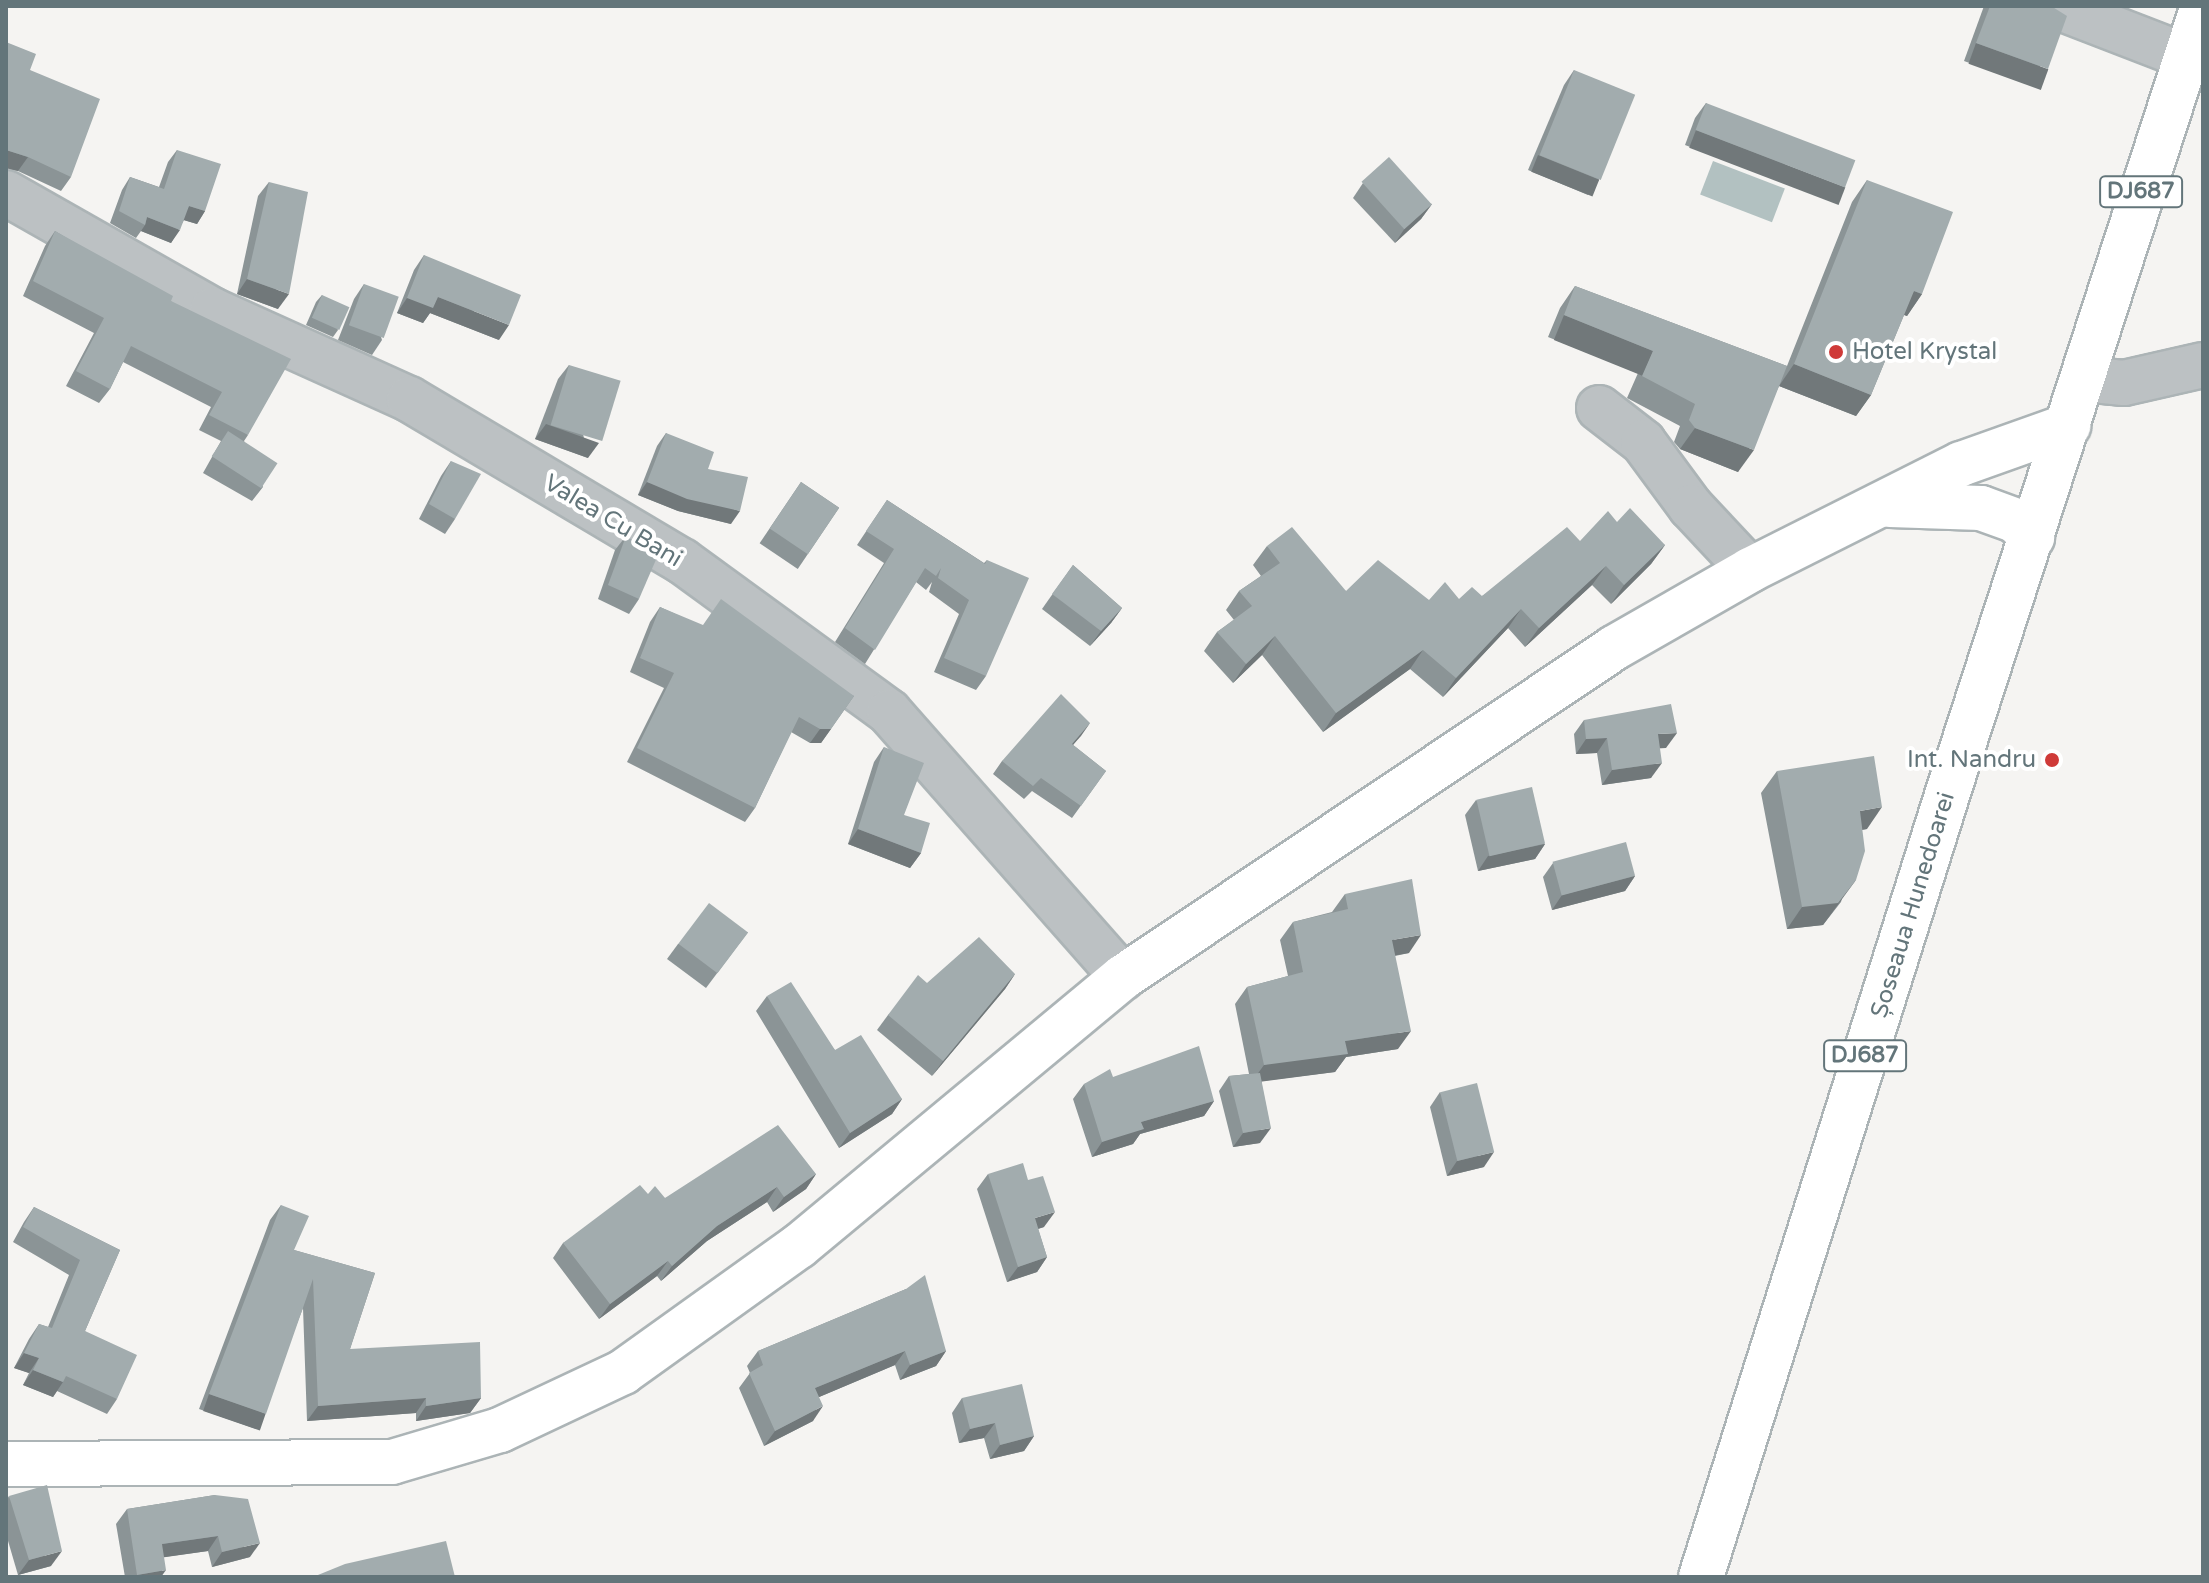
<!DOCTYPE html>
<html>
<head>
<meta charset="utf-8">
<style>
	body { margin:0 }
	#map { position:relative; width:2209px; height:1583px; overflow:hidden; background:#f5f4f2; font-family:"Varela Round",sans-serif }
	div>[style] { position:absolute }
	.water>* { inset:0; background:#b2c1c1; transform-origin:0 0 }
	.roads { filter:drop-shadow(2px 0 #acb4b6) drop-shadow(-2px 0 #acb4b6) drop-shadow(0 2px #acb4b6) drop-shadow(0 -2px #acb4b6) }
	.minor>* { height:44px; margin:-22px; padding:0 22px; transform-origin:22px; border-radius:22px; background:#bcc1c3 }
	.secondary>* { height:44px; margin:-22px; padding:0 22px; transform-origin:22px; border-radius:22px; background:#fff }
	.primary>* { height:44px; margin:-22px; padding:0 22px; transform-origin:22px; border-radius:22px; background:#fff }
	.wall>* { inset:0; background:#8b9496; transform-origin:0 0 }
	.shaded-wall>* { inset:0; background:#71787a; transform-origin:0 0 }
	.building>* { inset:0; background:#a2acae; transform-origin:0 0 }
	.dots>* { width:22px; height:22px; translate:-50% -50%; box-sizing:border-box; border:4px solid #fff; border-radius:50% }
	span { translate:-50% -50%; white-space:nowrap; text-align:center; line-height:1.15; -webkit-text-stroke:8px #fff; paint-order:stroke }
	.shield-label span { padding:2px 6px; background:#fff; border:2px solid; border-radius:6px; -webkit-text-stroke-width:0 }
	.shield-label { font-size:22px; color:#63757a; font-weight:700 }
	.poi-label { font-size:24px; color:#63757a }
	.left { translate:0 -50%; text-align:left }
	.right { translate:-100% -50%; text-align:right }
	.street-label { font-size:24px; color:#63757a }
	.frame { position:absolute; inset:0; border:8px solid #63757a; pointer-events:none }
</style>
</head>
<body>
<div id="map">
	<div class="water">
		<div style="left:1713px;top:161px;width:77px;height:36px;rotate:21deg"></div>
	</div>
	<div class="roads">
		<div class="minor">
			<div style="left:2055px;top:6px;width:142px;rotate:21.1deg"></div>
			<div style="left:6px;top:193px;width:237px;rotate:29.6deg"></div>
			<div style="left:212px;top:310px;width:216px;rotate:24.3deg"></div>
			<div style="left:409px;top:399px;width:317px;rotate:30.7deg"></div>
			<div style="left:682px;top:561px;width:256px;rotate:36.1deg"></div>
			<div style="left:889px;top:712px;width:354px;rotate:48.6deg"></div>
			<div style="left:2083px;top:379px;width:41px;rotate:5.6deg"></div>
			<div style="left:2124px;top:383px;width:81px;rotate:-12.8deg"></div>
			<div style="left:1599px;top:408px;width:56px;rotate:37.7deg"></div>
			<div style="left:1643px;top:442px;width:81px;rotate:53.6deg"></div>
			<div style="left:1691px;top:507px;width:86px;rotate:46.9deg"></div>
		</div>
		<div class="secondary">
			<div style="left:1890px;top:505px;width:91px;rotate:1.9deg"></div>
			<div style="left:1981px;top:508px;width:37px;rotate:20deg"></div>
			<div style="left:2016px;top:521px;width:23px;rotate:45deg"></div>
			<div style="left:6px;top:1464px;width:386px;rotate:-0.3deg"></div>
			<div style="left:392px;top:1462px;width:113px;rotate:-16.5deg"></div>
			<div style="left:500px;top:1430px;width:136px;rotate:-25.2deg"></div>
			<div style="left:623px;top:1372px;width:216px;rotate:-35.6deg"></div>
			<div style="left:799px;top:1246px;width:421px;rotate:-39.7deg"></div>
			<div style="left:1123px;top:977px;width:591px;rotate:-33.82deg"></div>
			<div style="left:1614px;top:648px;width:157px;rotate:-29.8deg"></div>
			<div style="left:1750px;top:570px;width:236px;rotate:-26.7deg"></div>
			<div style="left:1961px;top:464px;width:114px;rotate:-19.6deg"></div>
		</div>
		<div class="primary">
			<div style="left:1701px;top:1577px;width:823px;rotate:-72.53deg"></div>
			<div style="left:1948px;top:792px;width:826px;rotate:-72.03deg"></div>
		</div>
	</div>
	<div class="wall">
		<div style="clip-path:polygon(1984px 6px,2051px 6px,2036px 87px,1964px 61px)"></div>
		<div style="clip-path:polygon(6px 42px,30px 70px,71px 177px,61px 191px,18px 171px,6px 168px)"></div>
		<div style="clip-path:polygon(1574px 70px,1599px 180px,1588px 195px,1528px 170px,1564px 85px)"></div>
		<div style="clip-path:polygon(1706px 103px,1834px 202px,1685px 145px,1695px 118px)"></div>
		<div style="clip-path:polygon(177px 150px,205px 211px,197px 224px,184px 220px,171px 243px,141px 231px,136px 238px,110px 223px,122px 190px,130px 177px,159px 187px,168px 162px)"></div>
		<div style="clip-path:polygon(1867px 180px,1922px 294px,1907px 316px,1904px 315px,1871px 395px,1856px 416px,1779px 386px,1738px 472px,1680px 449px,1674px 442px,1680px 426px,1627px 398px,1638px 373px,1548px 337px,1560px 308px,1575px 286px,1787px 366px,1852px 202px)"></div>
		<div style="clip-path:polygon(269px 182px,278px 309px,237px 294px,258px 196px)"></div>
		<div style="clip-path:polygon(1363px 183px,1432px 204px,1421px 219px,1395px 243px,1353px 198px)"></div>
		<div style="clip-path:polygon(55px 231px,171px 301px,248px 435px,244px 441px,263px 487px,252px 501px,203px 473px,221px 441px,199px 430px,211px 407px,123px 362px,110px 389px,99px 403px,66px 386px,94px 333px,23px 296px,45px 246px)"></div>
		<div style="clip-path:polygon(424px 255px,499px 340px,430px 313px,423px 323px,397px 313px,414px 270px)"></div>
		<div style="clip-path:polygon(364px 284px,382px 340px,372px 355px,338px 340px,354px 299px)"></div>
		<div style="clip-path:polygon(322px 295px,338px 330px,333px 337px,306px 325px,316px 302px)"></div>
		<div style="clip-path:polygon(569px 365px,588px 458px,535px 439px,558px 379px)"></div>
		<div style="clip-path:polygon(666px 433px,708px 469px,731px 524px,678px 511px,638px 495px,657px 446px)"></div>
		<div style="clip-path:polygon(451px 461px,455px 519px,445px 534px,419px 519px,441px 476px)"></div>
		<div style="left:801px;top:482px;width:46px;height:74px;rotate:34deg"></div>
		<div style="clip-path:polygon(887px 500px,984px 563px,987px 560px,986px 676px,976px 690px,934px 672px,959px 614px,929px 592px,932px 582px,926px 590px,916px 582px,865px 664px,835px 642px,884px 563px,857px 545px)"></div>
		<div style="clip-path:polygon(1617px 522px,1665px 545px,1651px 564px,1611px 604px,1592px 585px,1525px 647px,1508px 628px,1443px 697px,1410px 669px,1323px 732px,1262px 655px,1233px 683px,1204px 651px,1217px 632px,1234px 620px,1226px 610px,1239px 591px,1261px 576px,1253px 565px,1267px 546px,1346px 591px,1429px 600px,1459px 599px,1482px 596px)"></div>
		<div style="clip-path:polygon(626px 536px,639px 599px,629px 614px,598px 599px,615px 550px)"></div>
		<div style="clip-path:polygon(1073px 565px,1122px 608px,1111px 623px,1090px 646px,1042px 609px)"></div>
		<div style="clip-path:polygon(660px 607px,854px 696px,821px 743px,810px 743px,791px 732px,755px 808px,745px 822px,627px 762px,664px 688px,630px 672px,650px 622px)"></div>
		<div style="clip-path:polygon(1584px 720px,1666px 748px,1660px 748px,1651px 778px,1602px 785px,1597px 753px,1576px 754px,1574px 734px)"></div>
		<div style="clip-path:polygon(1090px 723px,1073px 745px,1106px 771px,1072px 818px,1032px 791px,1024px 799px,993px 774px,1002px 761px)"></div>
		<div style="clip-path:polygon(884px 747px,904px 815px,921px 853px,910px 868px,848px 844px,874px 762px)"></div>
		<div style="clip-path:polygon(1777px 771px,1867px 829px,1862px 830px,1841px 902px,1823px 925px,1787px 929px,1761px 793px)"></div>
		<div style="clip-path:polygon(1476px 800px,1545px 844px,1535px 859px,1478px 871px,1465px 815px)"></div>
		<div style="clip-path:polygon(1553px 863px,1635px 876px,1625px 891px,1552px 910px,1543px 877px)"></div>
		<div style="clip-path:polygon(1345px 894px,1409px 953px,1395px 956px,1398px 1049px,1346px 1057px,1335px 1072px,1262px 1081px,1260px 1143px,1233px 1147px,1219px 1091px,1229px 1076px,1249px 1074px,1235px 1004px,1247px 987px,1288px 976px,1280px 940px,1293px 922px,1332px 912px)"></div>
		<div style="clip-path:polygon(748px 932px,706px 988px,667px 959px,678px 944px)"></div>
		<div style="clip-path:polygon(1015px 974px,1005px 989px,932px 1076px,877px 1030px,888px 1015px,927px 983px)"></div>
		<div style="clip-path:polygon(767px 996px,835px 1050px,902px 1099px,892px 1114px,839px 1148px,756px 1011px)"></div>
		<div style="clip-path:polygon(1113px 1077px,1214px 1101px,1204px 1116px,1140px 1134px,1133px 1144px,1092px 1157px,1073px 1099px,1084px 1084px)"></div>
		<div style="clip-path:polygon(1440px 1092px,1484px 1167px,1447px 1176px,1430px 1107px)"></div>
		<div style="clip-path:polygon(816px 1174px,806px 1189px,773px 1212px,767px 1202px,707px 1241px,661px 1281px,657px 1276px,599px 1319px,553px 1258px,563px 1243px,648px 1194px,665px 1198px)"></div>
		<div style="clip-path:polygon(988px 1174px,1044px 1227px,1038px 1229px,1047px 1257px,1037px 1272px,1007px 1282px,977px 1189px)"></div>
		<div style="clip-path:polygon(281px 1205px,294px 1250px,375px 1273px,350px 1349px,481px 1398px,470px 1413px,416px 1421px,416px 1413px,307px 1421px,303px 1308px,256px 1429px,199px 1409px,270px 1220px)"></div>
		<div style="clip-path:polygon(34px 1207px,120px 1250px,85px 1331px,117px 1399px,107px 1414px,57px 1391px,53px 1397px,23px 1385px,29px 1373px,14px 1368px,29px 1339px,39px 1324px,48px 1327px,69px 1275px,13px 1242px,24px 1222px)"></div>
		<div style="clip-path:polygon(906px 1289px,946px 1351px,936px 1366px,900px 1380px,895px 1365px,819px 1397px,813px 1421px,764px 1446px,739px 1388px,750px 1373px,747px 1366px,758px 1351px)"></div>
		<div style="clip-path:polygon(962px 1398px,1034px 1436px,1024px 1451px,990px 1459px,984px 1438px,959px 1443px,952px 1413px)"></div>
		<div style="clip-path:polygon(215px 1495px,250px 1557px,212px 1567px,208px 1551px,164px 1557px,161px 1577px,125px 1577px,116px 1524px,127px 1509px)"></div>
		<div style="clip-path:polygon(9px 1496px,51px 1566px,18px 1575px,6px 1534px,6px 1501px)"></div>
	</div>
	<div class="shaded-wall">
		<div style="left:1976px;top:43px;width:77px;height:22px;rotate:20deg"></div>
		<div style="left:1696px;top:130px;width:160px;height:19px;rotate:21deg"></div>
		<div style="clip-path:polygon(6px 150px,28px 157px,18px 171px,6px 168px)"></div>
		<div style="left:1538px;top:155px;width:66px;height:18px;rotate:22deg"></div>
		<div style="clip-path:polygon(1432px 204px,1421px 219px,1395px 243px,1405px 228px)"></div>
		<div style="clip-path:polygon(189px 206px,205px 211px,197px 224px,180px 219px)"></div>
		<div style="clip-path:polygon(147px 217px,180px 230px,171px 243px,141px 231px,145px 225px)"></div>
		<div style="clip-path:polygon(247px 279px,289px 294px,278px 309px,237px 294px)"></div>
		<div style="clip-path:polygon(1914px 291px,1922px 294px,1907px 316px,1899px 313px)"></div>
		<div style="clip-path:polygon(438px 297px,509px 325px,499px 340px,430px 313px,423px 323px,397px 313px,407px 298px)"></div>
		<div style="left:1564px;top:315px;width:96px;height:27px;rotate:22deg"></div>
		<div style="clip-path:polygon(1794px 364px,1871px 395px,1856px 416px,1779px 386px)"></div>
		<div style="clip-path:polygon(546px 424px,599px 443px,588px 458px,535px 439px)"></div>
		<div style="clip-path:polygon(1695px 428px,1754px 450px,1738px 472px,1680px 449px)"></div>
		<div style="clip-path:polygon(647px 482px,740px 511px,731px 524px,678px 511px,638px 495px)"></div>
		<div style="clip-path:polygon(1665px 545px,1651px 564px,1611px 604px,1624px 585px)"></div>
		<div style="clip-path:polygon(1606px 566px,1592px 585px,1525px 647px,1539px 628px)"></div>
		<div style="clip-path:polygon(1122px 608px,1111px 623px,1090px 646px,1101px 631px)"></div>
		<div style="clip-path:polygon(1521px 609px,1508px 628px,1443px 697px,1456px 678px)"></div>
		<div style="clip-path:polygon(1275px 636px,1262px 655px,1233px 683px,1246px 664px)"></div>
		<div style="clip-path:polygon(1423px 650px,1410px 669px,1323px 732px,1336px 713px)"></div>
		<div style="clip-path:polygon(1090px 723px,1081px 736px,1063px 756px,1072px 744px)"></div>
		<div style="clip-path:polygon(820px 729px,831px 729px,821px 743px,810px 743px)"></div>
		<div style="clip-path:polygon(1677px 733px,1666px 748px,1648px 749px,1658px 734px)"></div>
		<div style="clip-path:polygon(1607px 738px,1597px 753px,1576px 754px,1586px 739px)"></div>
		<div style="clip-path:polygon(1662px 763px,1651px 778px,1602px 785px,1612px 770px)"></div>
		<div style="clip-path:polygon(1882px 807px,1867px 829px,1845px 832px,1860px 811px)"></div>
		<div style="clip-path:polygon(858px 829px,921px 853px,910px 868px,848px 844px)"></div>
		<div style="clip-path:polygon(1545px 844px,1535px 859px,1478px 871px,1488px 856px)"></div>
		<div style="clip-path:polygon(1635px 876px,1625px 891px,1552px 910px,1562px 895px)"></div>
		<div style="clip-path:polygon(1856px 880px,1823px 925px,1787px 929px,1802px 907px)"></div>
		<div style="clip-path:polygon(1421px 935px,1409px 953px,1380px 958px,1392px 940px)"></div>
		<div style="clip-path:polygon(1015px 974px,1005px 989px,932px 1076px,943px 1061px)"></div>
		<div style="clip-path:polygon(1411px 1031px,1398px 1049px,1346px 1057px,1335px 1072px,1251px 1083px,1264px 1065px,1345px 1041px)"></div>
		<div style="clip-path:polygon(902px 1099px,892px 1114px,839px 1148px,850px 1133px)"></div>
		<div style="clip-path:polygon(1214px 1101px,1204px 1116px,1140px 1134px,1133px 1144px,1092px 1157px,1102px 1142px,1141px 1122px)"></div>
		<div style="clip-path:polygon(1271px 1128px,1260px 1143px,1233px 1147px,1243px 1133px)"></div>
		<div style="clip-path:polygon(1494px 1152px,1484px 1167px,1447px 1176px,1457px 1161px)"></div>
		<div style="clip-path:polygon(816px 1174px,806px 1189px,773px 1212px,784px 1197px)"></div>
		<div style="clip-path:polygon(777px 1187px,767px 1202px,707px 1241px,661px 1281px,672px 1266px,717px 1226px)"></div>
		<div style="clip-path:polygon(1055px 1212px,1044px 1227px,1024px 1233px,1035px 1218px)"></div>
		<div style="clip-path:polygon(1047px 1257px,1037px 1272px,1007px 1282px,1018px 1267px)"></div>
		<div style="clip-path:polygon(668px 1261px,657px 1276px,599px 1319px,610px 1304px)"></div>
		<div style="clip-path:polygon(905px 1351px,895px 1365px,805px 1403px,815px 1388px)"></div>
		<div style="clip-path:polygon(946px 1351px,936px 1366px,900px 1380px,910px 1365px)"></div>
		<div style="clip-path:polygon(24px 1353px,39px 1358px,29px 1373px,14px 1368px)"></div>
		<div style="clip-path:polygon(33px 1370px,63px 1382px,53px 1397px,23px 1385px)"></div>
		<div style="left:209px;top:1394px;width:60px;height:18px;rotate:19deg"></div>
		<div style="clip-path:polygon(426px 1398px,416px 1413px,307px 1421px,318px 1406px)"></div>
		<div style="clip-path:polygon(481px 1398px,470px 1413px,416px 1421px,426px 1406px)"></div>
		<div style="clip-path:polygon(823px 1406px,813px 1421px,764px 1446px,775px 1431px)"></div>
		<div style="clip-path:polygon(995px 1423px,984px 1438px,959px 1443px,970px 1429px)"></div>
		<div style="clip-path:polygon(1034px 1436px,1024px 1451px,990px 1459px,1000px 1445px)"></div>
		<div style="clip-path:polygon(218px 1536px,208px 1551px,152px 1559px,162px 1544px)"></div>
		<div style="clip-path:polygon(260px 1543px,250px 1557px,212px 1567px,222px 1552px)"></div>
		<div style="clip-path:polygon(62px 1551px,51px 1566px,18px 1575px,29px 1560px)"></div>
		<div style="clip-path:polygon(166px 1570px,161px 1577px,135px 1577px,137px 1575px)"></div>
	</div>
	<div class="building">
		<div style="clip-path:polygon(1990px 6px,2051px 6px,2067px 16px,2048px 69px,1976px 43px)"></div>
		<div style="clip-path:polygon(6px 42px,36px 54px,30px 70px,100px 99px,71px 177px,28px 157px,6px 150px)"></div>
		<div style="left:1574px;top:70px;width:66px;height:92px;rotate:22deg"></div>
		<div style="left:1706px;top:103px;width:160px;height:29px;rotate:21deg"></div>
		<div style="clip-path:polygon(177px 150px,221px 164px,205px 211px,189px 206px,180px 230px,147px 217px,145px 225px,119px 211px,130px 177px,164px 189px)"></div>
		<div style="left:1389px;top:157px;width:64px;height:37px;rotate:48deg"></div>
		<div style="clip-path:polygon(1867px 180px,1953px 212px,1922px 294px,1914px 291px,1871px 395px,1794px 364px)"></div>
		<div style="clip-path:polygon(269px 182px,308px 192px,289px 294px,247px 279px)"></div>
		<div style="clip-path:polygon(55px 231px,173px 296px,171px 301px,291px 359px,248px 435px,209px 415px,222px 392px,131px 346px,110px 389px,76px 371px,104px 318px,33px 281px)"></div>
		<div style="clip-path:polygon(424px 255px,521px 295px,509px 325px,438px 297px,433px 308px,407px 298px)"></div>
		<div style="left:364px;top:284px;width:37px;height:44px;rotate:20deg"></div>
		<div style="clip-path:polygon(1575px 286px,1787px 366px,1754px 450px,1695px 428px,1689px 420px,1695px 404px,1642px 376px,1653px 351px,1564px 315px)"></div>
		<div style="left:322px;top:295px;width:30px;height:25px;rotate:24deg"></div>
		<div style="left:569px;top:365px;width:54px;height:63px;rotate:17deg"></div>
		<div style="left:228px;top:431px;width:59px;height:30px;rotate:33deg"></div>
		<div style="clip-path:polygon(666px 433px,714px 452px,708px 469px,748px 477px,740px 511px,687px 499px,647px 482px)"></div>
		<div style="clip-path:polygon(451px 461px,481px 474px,455px 519px,429px 504px)"></div>
		<div style="left:801px;top:482px;width:46px;height:56px;rotate:34deg"></div>
		<div style="clip-path:polygon(887px 500px,985px 564px,987px 560px,1029px 578px,986px 676px,944px 658px,969px 600px,938px 578px,941px 568px,936px 576px,925px 568px,875px 650px,845px 628px,894px 549px,866px 531px)"></div>
		<div style="clip-path:polygon(1630px 508px,1665px 545px,1624px 585px,1606px 566px,1539px 628px,1521px 609px,1456px 678px,1423px 650px,1336px 713px,1275px 636px,1246px 664px,1217px 632px,1252px 606px,1239px 591px,1280px 563px,1267px 546px,1292px 527px,1346px 591px,1378px 560px,1429px 600px,1445px 582px,1459px 599px,1472px 587px,1482px 596px,1567px 527px,1580px 541px,1608px 511px,1617px 522px)"></div>
		<div style="clip-path:polygon(626px 536px,658px 555px,639px 599px,608px 585px)"></div>
		<div style="clip-path:polygon(1073px 565px,1122px 608px,1101px 631px,1052px 594px)"></div>
		<div style="clip-path:polygon(721px 599px,854px 696px,831px 729px,820px 729px,799px 717px,755px 808px,637px 748px,674px 673px,640px 658px,660px 607px,703px 625px)"></div>
		<div style="clip-path:polygon(1061px 694px,1090px 723px,1072px 744px,1106px 771px,1081px 806px,1041px 778px,1033px 786px,1002px 761px)"></div>
		<div style="clip-path:polygon(1671px 704px,1677px 733px,1658px 734px,1662px 763px,1612px 770px,1607px 738px,1586px 739px,1584px 720px)"></div>
		<div style="clip-path:polygon(884px 747px,924px 763px,904px 815px,930px 823px,921px 853px,858px 829px)"></div>
		<div style="clip-path:polygon(1874px 756px,1882px 807px,1860px 811px,1865px 851px,1856px 880px,1838px 903px,1802px 907px,1777px 771px)"></div>
		<div style="left:1532px;top:787px;width:58px;height:57px;rotate:77deg"></div>
		<div style="left:1626px;top:842px;width:35px;height:76px;rotate:75deg"></div>
		<div style="clip-path:polygon(1412px 879px,1421px 935px,1392px 940px,1411px 1031px,1345px 1041px,1348px 1054px,1264px 1065px,1247px 987px,1303px 972px,1293px 922px,1348px 909px,1345px 894px)"></div>
		<div style="left:709px;top:903px;width:49px;height:51px;rotate:37deg"></div>
		<div style="clip-path:polygon(979px 937px,1015px 974px,943px 1061px,888px 1015px,918px 975px,927px 983px)"></div>
		<div style="clip-path:polygon(791px 982px,835px 1050px,861px 1035px,902px 1099px,850px 1133px,767px 996px)"></div>
		<div style="clip-path:polygon(1199px 1046px,1214px 1101px,1141px 1122px,1144px 1129px,1102px 1142px,1084px 1084px,1110px 1069px,1113px 1077px)"></div>
		<div style="clip-path:polygon(1260px 1073px,1271px 1128px,1243px 1133px,1229px 1076px)"></div>
		<div style="left:1477px;top:1083px;width:71px;height:38px;rotate:76deg"></div>
		<div style="clip-path:polygon(778px 1125px,816px 1174px,784px 1197px,777px 1187px,717px 1226px,672px 1266px,668px 1261px,610px 1304px,563px 1243px,640px 1185px,648px 1194px,655px 1186px,665px 1198px)"></div>
		<div style="clip-path:polygon(1023px 1163px,1028px 1180px,1043px 1176px,1055px 1212px,1035px 1218px,1047px 1257px,1018px 1267px,988px 1174px)"></div>
		<div style="clip-path:polygon(281px 1205px,309px 1216px,294px 1250px,375px 1273px,350px 1349px,480px 1342px,481px 1398px,426px 1406px,426px 1398px,318px 1406px,313px 1279px,266px 1414px,209px 1394px)"></div>
		<div style="clip-path:polygon(34px 1207px,120px 1250px,85px 1331px,137px 1355px,117px 1399px,66px 1376px,63px 1382px,33px 1370px,39px 1358px,24px 1353px,39px 1324px,52px 1328px,80px 1260px,23px 1227px)"></div>
		<div style="clip-path:polygon(925px 1275px,946px 1351px,910px 1365px,905px 1351px,815px 1388px,823px 1406px,775px 1431px,749px 1373px,763px 1365px,758px 1351px,906px 1289px)"></div>
		<div style="clip-path:polygon(1022px 1384px,1034px 1436px,1000px 1445px,995px 1423px,970px 1429px,962px 1398px)"></div>
		<div style="clip-path:polygon(47px 1485px,62px 1551px,29px 1560px,9px 1496px)"></div>
		<div style="clip-path:polygon(215px 1495px,248px 1499px,260px 1543px,222px 1552px,218px 1536px,162px 1544px,166px 1570px,137px 1575px,127px 1509px)"></div>
		<div style="clip-path:polygon(446px 1541px,455px 1577px,313px 1577px,345px 1564px)"></div>
	</div>
	<div class="dots">
		<div style="left:1836px;top:352px;background:#cf3a38"></div>
		<div style="left:2052px;top:760px;background:#cf3a38"></div>
	</div>
	<div class="shield-label">
		<span style="left:2141px;top:192px">DJ687</span>
		<span style="left:1865px;top:1056px">DJ687</span>
	</div>
	<div class="poi-label">
		<span class="left" style="left:1852px;top:352px">Hotel Krystal</span>
		<span class="right" style="left:2036px;top:760px">Int. Nandru</span>
	</div>
	<div class="street-label">
		<span style="left:613px;top:521px;rotate:31deg">Valea Cu Bani</span>
		<span style="left:1913px;top:905px;rotate:-73deg">Șoseaua Hunedoarei</span>
	</div>
	<div class="frame"></div>
</div>
</body>
</html>
